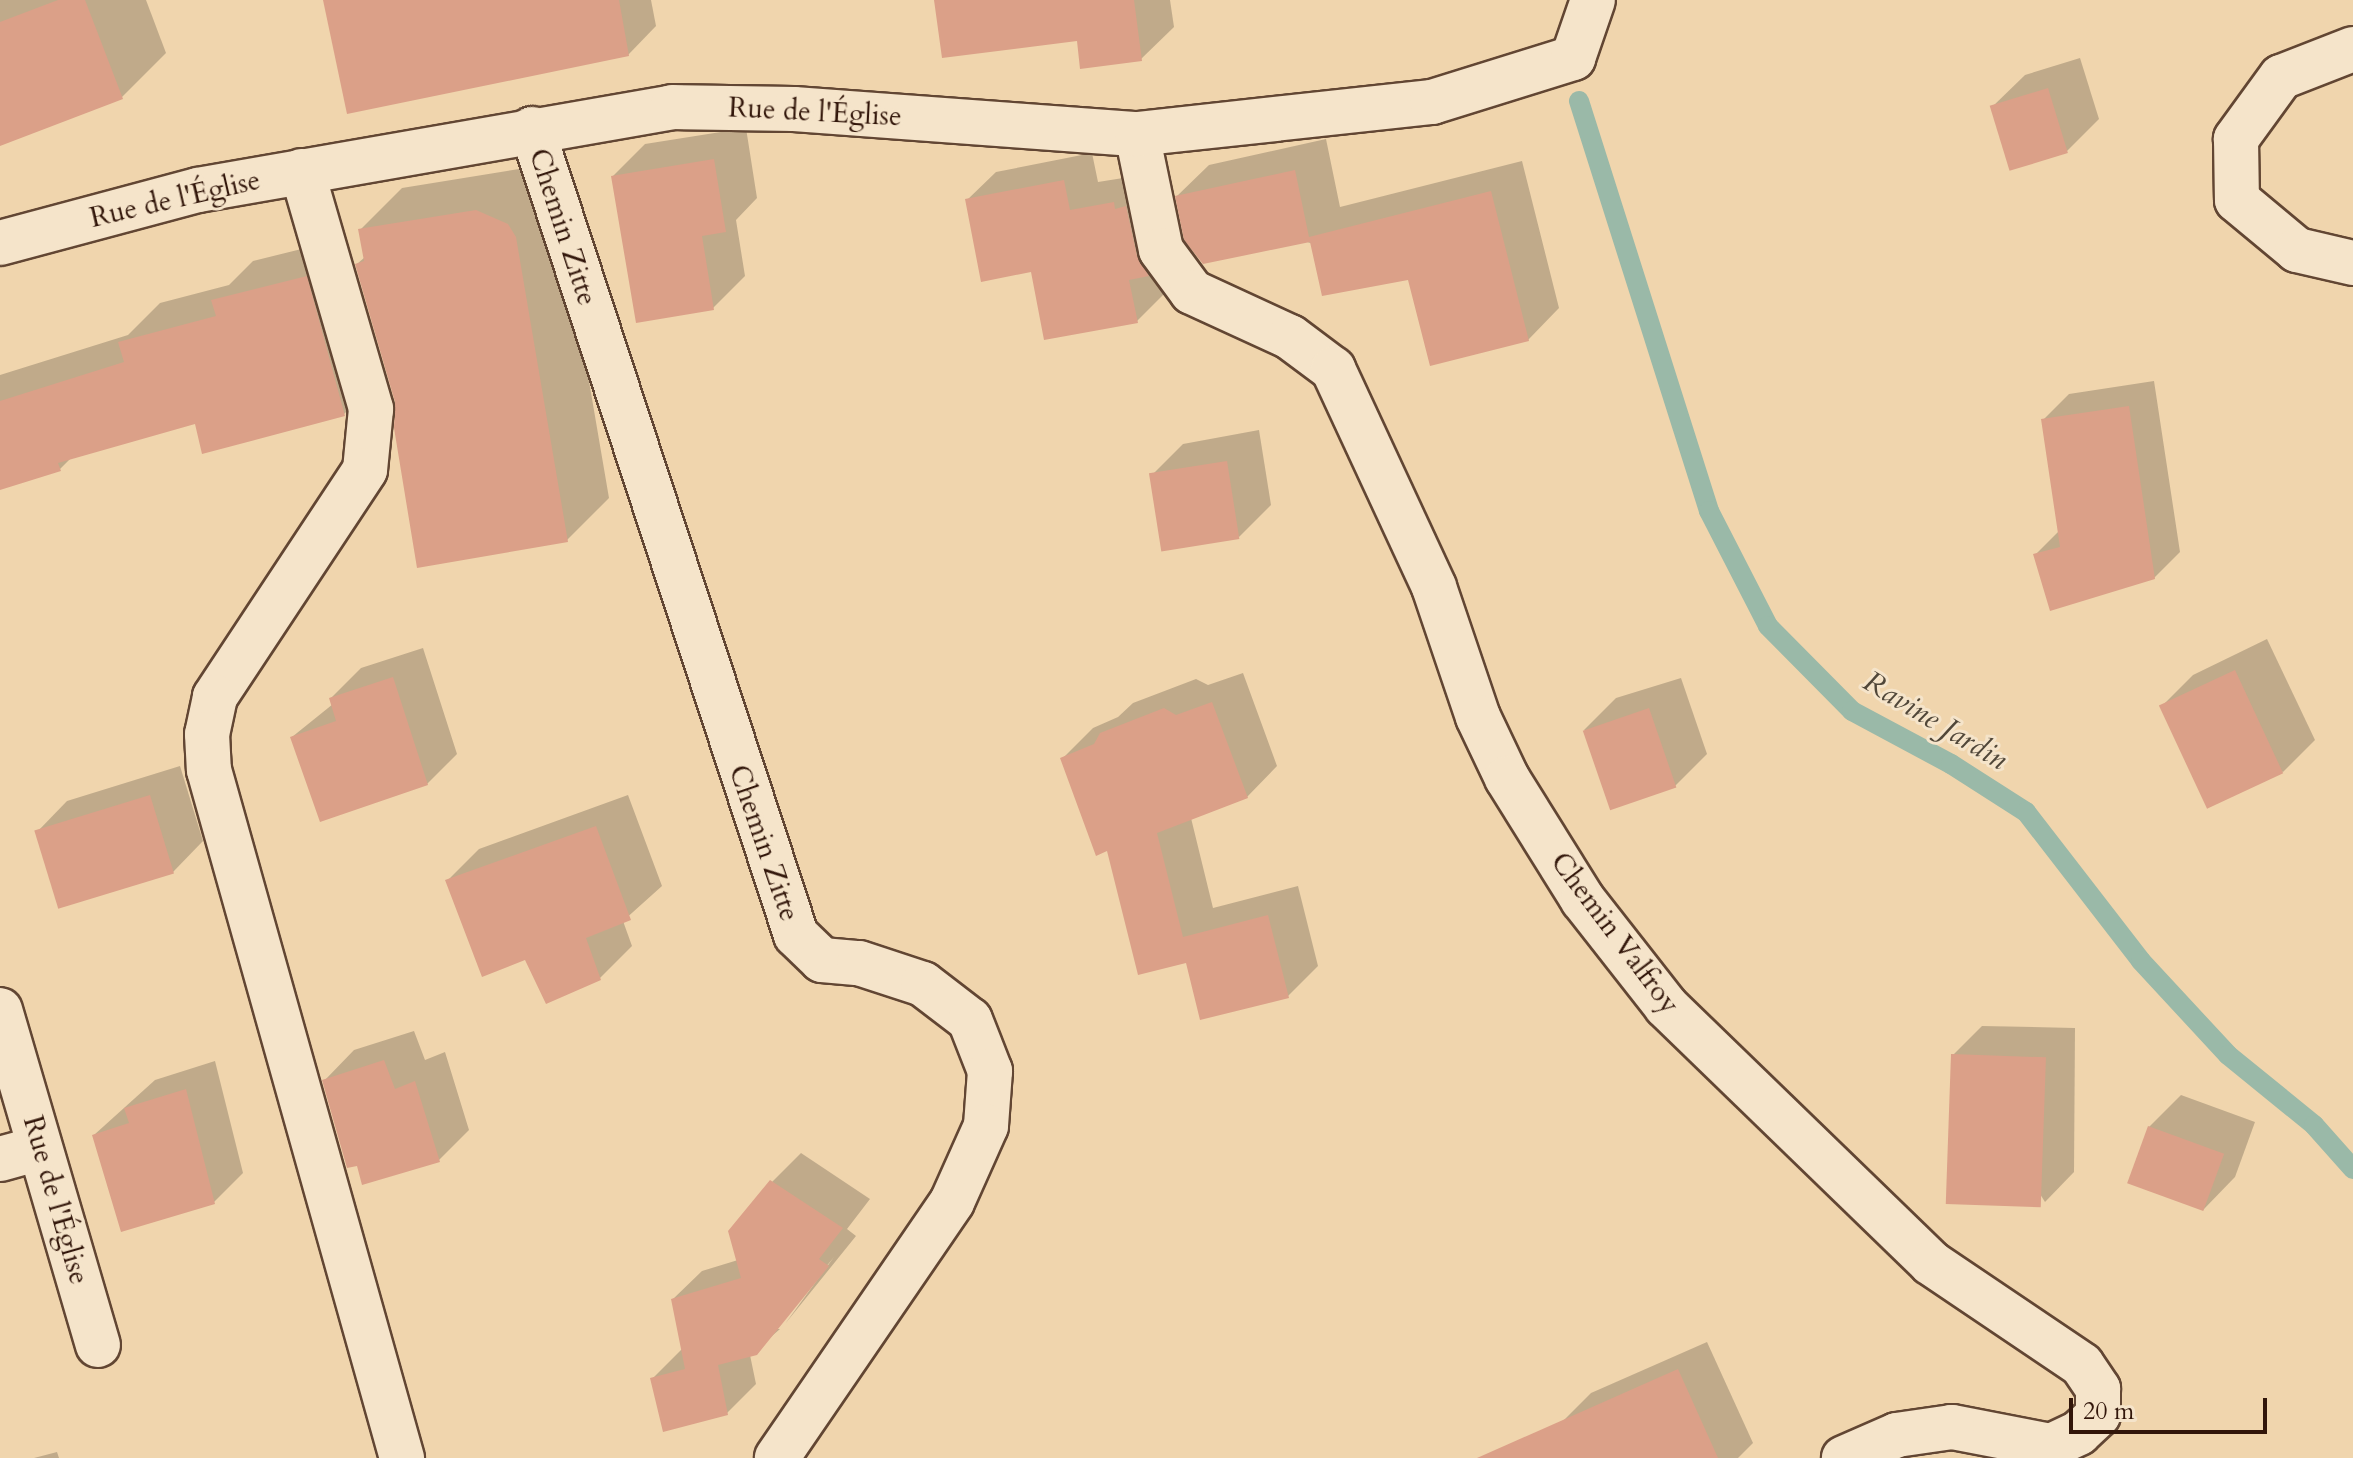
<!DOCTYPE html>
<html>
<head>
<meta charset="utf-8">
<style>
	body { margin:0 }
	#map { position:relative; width:2353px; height:1458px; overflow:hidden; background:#f0d5ad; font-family:Cardo,serif }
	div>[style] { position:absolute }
	.shadow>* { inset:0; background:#0003 }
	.stream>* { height:20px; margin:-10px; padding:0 10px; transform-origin:10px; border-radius:10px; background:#9ab9a8 }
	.building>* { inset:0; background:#dba088; transform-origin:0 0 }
	.roads { filter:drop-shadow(2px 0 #624633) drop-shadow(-2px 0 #624633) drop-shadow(0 2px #624633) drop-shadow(0 -2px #624633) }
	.minor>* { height:44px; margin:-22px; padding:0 22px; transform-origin:22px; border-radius:22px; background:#f5e4ca }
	span { translate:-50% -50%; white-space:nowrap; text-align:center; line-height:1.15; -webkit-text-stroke:6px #f5e4ca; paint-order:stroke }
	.street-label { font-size:28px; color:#32160a }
	.water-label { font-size:30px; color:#514739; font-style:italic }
	.scale { position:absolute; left:2069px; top:1398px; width:198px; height:36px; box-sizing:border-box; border:4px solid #32160a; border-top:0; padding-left:10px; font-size:24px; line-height:28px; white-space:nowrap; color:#32160a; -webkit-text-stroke:6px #f5e4ca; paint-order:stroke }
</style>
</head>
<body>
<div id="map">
	<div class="shadow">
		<div style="clip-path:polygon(0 0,146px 0,166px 53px,122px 97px,0 144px)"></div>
		<div style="clip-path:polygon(326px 0,651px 0,656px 26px,628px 55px)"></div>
		<div style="clip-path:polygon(936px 0,1170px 0,1174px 27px,1141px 59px)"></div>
		<div style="clip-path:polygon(2080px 58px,2099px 119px,2067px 151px,1992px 107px,2025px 75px)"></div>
		<div style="clip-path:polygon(746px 128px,757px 198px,736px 220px,745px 276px,713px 308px,613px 176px,645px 144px)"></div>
		<div style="clip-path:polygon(1326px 139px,1340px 207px,1522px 161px,1559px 308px,1528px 340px,1409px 278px,1177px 196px,1209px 165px)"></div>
		<div style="clip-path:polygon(1092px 153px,1098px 182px,1142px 175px,1165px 293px,1137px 321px,1032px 270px,967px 200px,996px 172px)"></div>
		<div style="clip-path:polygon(519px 169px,550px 182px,557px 194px,609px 498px,567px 540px,397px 402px,357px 264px,365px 257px,360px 230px,402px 188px)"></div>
		<div style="clip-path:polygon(346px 238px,384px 375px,344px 414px,197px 422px,72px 457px,60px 469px,0 488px,0 375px,128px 335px,160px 303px,229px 285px,253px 261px)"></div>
		<div style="clip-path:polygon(2154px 381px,2180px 552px,2154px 578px,2035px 555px,2059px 531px,2043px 420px,2069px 394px)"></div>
		<div style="clip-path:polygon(1259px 430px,1271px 505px,1239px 537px,1151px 476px,1183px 444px)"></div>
		<div style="clip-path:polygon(2267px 639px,2315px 740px,2283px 772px,2161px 707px,2193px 675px)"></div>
		<div style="clip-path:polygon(423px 648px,457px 754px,427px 784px,292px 737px,333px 704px,331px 698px,361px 668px)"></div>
		<div style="clip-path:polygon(1243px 673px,1277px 766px,1247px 797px,1191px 818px,1213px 908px,1298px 886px,1318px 966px,1288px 996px,1187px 961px,1108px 849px,1062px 759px,1093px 728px,1118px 717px,1133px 703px,1196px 679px,1208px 685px)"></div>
		<div style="clip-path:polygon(1681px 678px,1707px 754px,1675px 786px,1584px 730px,1616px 698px)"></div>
		<div style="clip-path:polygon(180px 766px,203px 841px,173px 872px,37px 832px,67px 801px)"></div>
		<div style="clip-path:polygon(628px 795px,662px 886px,623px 921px,632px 946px,600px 978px,526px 957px,447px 881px,479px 849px)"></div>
		<div style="clip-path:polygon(1982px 1026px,2075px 1028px,2074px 1172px,2045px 1202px,1953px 1055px)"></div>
		<div style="clip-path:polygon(414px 1031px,425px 1060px,445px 1052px,469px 1130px,439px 1160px,324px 1081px,354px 1050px)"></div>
		<div style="clip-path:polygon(215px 1061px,243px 1173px,214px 1202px,94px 1135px,155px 1080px)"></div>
		<div style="clip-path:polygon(2181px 1095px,2255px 1122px,2235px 1177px,2203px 1210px,2149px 1127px)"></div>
		<div style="clip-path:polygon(801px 1153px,870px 1199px,847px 1229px,856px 1236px,785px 1324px,834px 1257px,775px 1329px,780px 1329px,750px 1355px,756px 1384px,727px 1413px,653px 1378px,683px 1348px,673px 1299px,702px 1271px,738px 1260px,772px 1182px)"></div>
		<div style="clip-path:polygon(1707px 1342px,1753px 1443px,1738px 1458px,1578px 1458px,1562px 1422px,1591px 1393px)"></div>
		<div style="clip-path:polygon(57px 1452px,59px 1458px,34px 1458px)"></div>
	</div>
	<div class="stream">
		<div style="left:1579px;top:101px;width:430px;rotate:72.4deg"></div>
		<div style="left:1709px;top:511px;width:129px;rotate:62.8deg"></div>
		<div style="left:1768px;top:626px;width:120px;rotate:45.3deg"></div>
		<div style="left:1852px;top:711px;width:112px;rotate:28.2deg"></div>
		<div style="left:1951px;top:764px;width:89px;rotate:32.6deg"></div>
		<div style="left:2026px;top:812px;width:188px;rotate:52.3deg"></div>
		<div style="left:2141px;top:961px;width:128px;rotate:47.2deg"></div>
		<div style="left:2228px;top:1055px;width:111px;rotate:39.1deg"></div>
		<div style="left:2314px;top:1125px;width:59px;rotate:48.4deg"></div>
	</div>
	<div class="building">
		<div style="clip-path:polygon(58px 0,85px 0,123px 99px,0 146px,0 22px)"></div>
		<div style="clip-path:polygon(323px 0,619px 0,629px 56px,347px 114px)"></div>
		<div style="clip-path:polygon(934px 0,1134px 0,1142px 61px,1080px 69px,1077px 41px,942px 58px)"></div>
		<div style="left:2048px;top:88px;width:68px;height:61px;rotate:73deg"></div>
		<div style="clip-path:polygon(714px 159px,726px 232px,702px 236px,714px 310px,636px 323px,611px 176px)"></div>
		<div style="clip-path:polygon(1295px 170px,1309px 237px,1491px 191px,1529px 341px,1430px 366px,1408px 280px,1322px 296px,1310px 242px,1203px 264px,1184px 240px,1175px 196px)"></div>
		<div style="clip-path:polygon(1064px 180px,1070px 210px,1114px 202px,1115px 209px,1126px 206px,1137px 256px,1149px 276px,1129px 280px,1138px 323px,1044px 340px,1031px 272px,981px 282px,965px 199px)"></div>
		<div style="clip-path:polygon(476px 210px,508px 224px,516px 237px,568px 542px,417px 568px,394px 428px,395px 402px,355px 264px,364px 261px,358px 229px)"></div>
		<div style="clip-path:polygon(307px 276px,345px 416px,202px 454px,195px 424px,58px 463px,61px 471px,0 490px,0 401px,124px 362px,118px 342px,216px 316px,211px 300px)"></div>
		<div style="clip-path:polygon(2129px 406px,2155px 579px,2050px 611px,2033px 554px,2060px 547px,2041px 419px)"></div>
		<div style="left:1227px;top:461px;width:79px;height:79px;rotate:81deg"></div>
		<div style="left:2235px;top:670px;width:114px;height:84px;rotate:65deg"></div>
		<div style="clip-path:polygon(393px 677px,428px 785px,320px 822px,290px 737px,336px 721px,329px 698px)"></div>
		<div style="clip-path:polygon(1212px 702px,1248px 798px,1157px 833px,1183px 937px,1268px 915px,1289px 998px,1200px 1020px,1186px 963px,1138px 975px,1107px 851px,1096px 856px,1060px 758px,1094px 744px,1100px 733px,1164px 708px,1176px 715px)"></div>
		<div style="left:1649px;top:708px;width:84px;height:70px;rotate:71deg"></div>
		<div style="left:150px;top:795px;width:82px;height:121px;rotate:73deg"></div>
		<div style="clip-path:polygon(596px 826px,631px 920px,586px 938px,601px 980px,546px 1004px,525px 960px,482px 977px,445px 880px)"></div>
		<div style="left:1951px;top:1054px;width:95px;height:150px;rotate:2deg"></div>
		<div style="clip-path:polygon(384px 1060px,395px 1089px,415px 1081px,440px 1162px,362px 1185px,357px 1166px,347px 1168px,322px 1080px)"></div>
		<div style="clip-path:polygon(186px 1089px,215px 1204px,121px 1232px,92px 1135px,129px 1123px,124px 1108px)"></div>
		<div style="left:2148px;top:1126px;width:81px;height:61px;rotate:20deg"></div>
		<div style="clip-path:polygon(770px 1180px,843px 1228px,819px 1259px,829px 1266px,757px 1355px,718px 1365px,728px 1415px,663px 1432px,650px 1378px,685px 1369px,671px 1299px,741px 1278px,728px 1231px)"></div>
		<div style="clip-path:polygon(1678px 1369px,1718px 1458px,1477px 1458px)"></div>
	</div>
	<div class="roads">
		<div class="minor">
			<div style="left:2353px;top:49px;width:77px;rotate:158.7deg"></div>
			<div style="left:2281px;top:77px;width:77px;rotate:126deg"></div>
			<div style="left:2236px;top:139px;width:61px;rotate:89.1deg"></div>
			<div style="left:2237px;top:200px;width:78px;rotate:39.8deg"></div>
			<div style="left:2297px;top:250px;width:57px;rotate:13.1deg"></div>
			<div style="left:532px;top:129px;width:848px;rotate:71.86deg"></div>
			<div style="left:796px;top:935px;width:36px;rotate:44deg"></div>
			<div style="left:822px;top:960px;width:37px;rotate:5deg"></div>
			<div style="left:859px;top:963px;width:67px;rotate:18.2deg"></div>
			<div style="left:923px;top:984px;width:59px;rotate:37.5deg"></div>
			<div style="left:970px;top:1020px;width:55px;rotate:68.6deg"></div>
			<div style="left:990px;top:1071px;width:55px;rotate:94.2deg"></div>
			<div style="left:986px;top:1126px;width:83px;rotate:114.1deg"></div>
			<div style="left:952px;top:1202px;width:310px;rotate:124.4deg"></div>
			<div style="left:1137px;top:134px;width:118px;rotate:78.3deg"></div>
			<div style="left:1161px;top:250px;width:52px;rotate:53.6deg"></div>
			<div style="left:1192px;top:292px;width:108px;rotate:24.7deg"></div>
			<div style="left:1290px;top:337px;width:54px;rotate:36.7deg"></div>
			<div style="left:1333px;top:369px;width:240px;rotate:65.1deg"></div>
			<div style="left:1434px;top:587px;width:137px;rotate:71.3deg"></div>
			<div style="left:1478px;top:717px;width:68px;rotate:64.6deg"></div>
			<div style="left:1507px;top:778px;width:144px;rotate:58.1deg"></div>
			<div style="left:1583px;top:900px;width:135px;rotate:51.9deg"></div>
			<div style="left:1666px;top:1006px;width:369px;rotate:44.1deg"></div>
			<div style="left:1931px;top:1263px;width:182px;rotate:34deg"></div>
			<div style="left:2082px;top:1365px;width:29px;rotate:56deg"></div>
			<div style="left:2098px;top:1389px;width:26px;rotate:90deg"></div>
			<div style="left:2098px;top:1415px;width:26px;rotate:137deg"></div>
			<div style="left:2079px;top:1433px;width:31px;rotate:155deg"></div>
			<div style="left:2051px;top:1446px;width:101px;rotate:-169.1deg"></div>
			<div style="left:1952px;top:1427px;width:56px;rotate:171.7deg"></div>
			<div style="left:1897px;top:1435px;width:58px;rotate:156.5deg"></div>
			<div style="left:302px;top:171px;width:248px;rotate:73.8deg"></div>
			<div style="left:371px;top:409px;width:61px;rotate:95.6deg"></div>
			<div style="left:365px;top:470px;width:272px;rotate:123.5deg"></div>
			<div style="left:215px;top:697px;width:38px;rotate:102deg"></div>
			<div style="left:207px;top:734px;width:36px;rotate:87deg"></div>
			<div style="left:209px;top:770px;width:715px;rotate:74.33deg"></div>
			<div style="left:0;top:243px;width:205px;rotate:-15deg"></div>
			<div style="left:198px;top:190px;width:481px;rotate:-9.9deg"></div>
			<div style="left:672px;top:107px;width:122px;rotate:0.9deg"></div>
			<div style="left:794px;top:109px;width:344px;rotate:4.2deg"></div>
			<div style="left:1137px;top:134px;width:297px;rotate:-6.2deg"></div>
			<div style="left:1432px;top:102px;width:148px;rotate:-17.3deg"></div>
			<div style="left:1573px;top:58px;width:61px;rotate:-71deg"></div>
			<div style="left:0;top:1010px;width:349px;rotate:73.7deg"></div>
			<div style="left:0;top:1159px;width:41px;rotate:-15.4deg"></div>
		</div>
	</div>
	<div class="street-label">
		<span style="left:815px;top:112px;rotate:3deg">Rue de l'Église</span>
		<span style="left:175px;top:199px;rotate:-13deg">Rue de l'Église</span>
		<span style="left:563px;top:227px;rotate:72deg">Chemin Zitte</span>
		<span style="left:764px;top:843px;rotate:71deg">Chemin Zitte</span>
		<span style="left:1615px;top:933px;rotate:53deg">Chemin Valfroy</span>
		<span style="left:56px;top:1200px;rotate:74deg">Rue de l'Église</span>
	</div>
	<div class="water-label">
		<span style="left:1935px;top:721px;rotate:31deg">Ravine Jardin</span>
	</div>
	<div class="scale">20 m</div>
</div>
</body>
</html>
